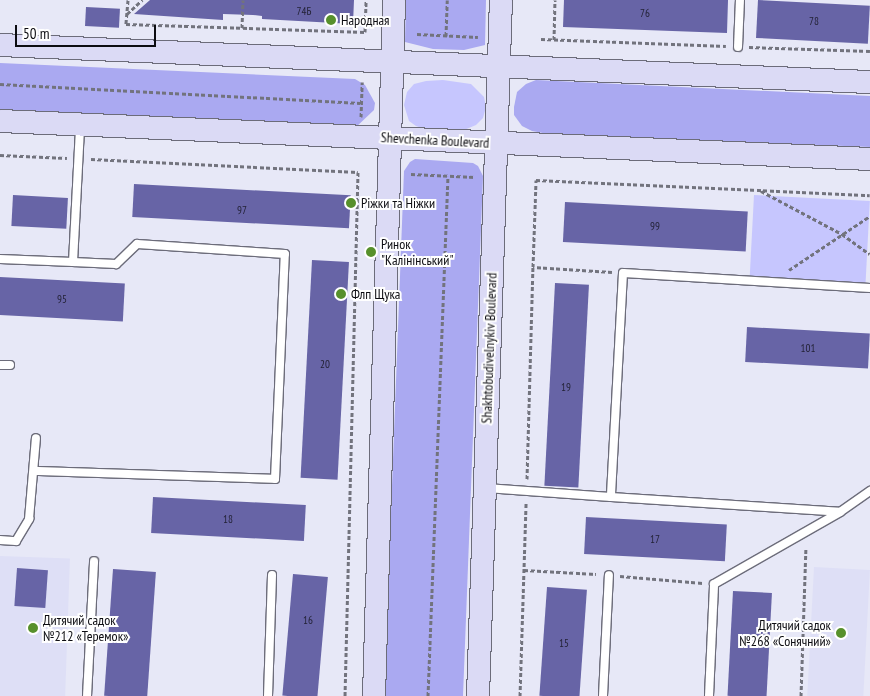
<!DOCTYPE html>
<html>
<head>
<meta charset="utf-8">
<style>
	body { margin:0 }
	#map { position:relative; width:870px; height:696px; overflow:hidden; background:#e7e8f7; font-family:"PT Sans Narrow",sans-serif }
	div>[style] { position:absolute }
	.built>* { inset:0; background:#dedff6; transform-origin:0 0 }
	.green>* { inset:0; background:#c6c6fe; transform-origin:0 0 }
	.forest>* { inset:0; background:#aaa9f1 }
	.building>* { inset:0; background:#6764a6; transform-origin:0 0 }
	.path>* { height:3px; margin-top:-1.5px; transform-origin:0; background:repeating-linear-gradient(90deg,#72737d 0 4px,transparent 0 6.5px) }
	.roads { filter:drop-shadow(1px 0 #6c6c7a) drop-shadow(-1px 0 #6c6c7a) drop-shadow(0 1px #6c6c7a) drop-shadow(0 -1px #6c6c7a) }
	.lane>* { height:8px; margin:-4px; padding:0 4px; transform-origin:4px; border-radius:4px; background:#fff }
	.secondary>* { height:22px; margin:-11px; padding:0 11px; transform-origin:11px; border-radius:11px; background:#dbdaf5 }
	.dots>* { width:14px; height:14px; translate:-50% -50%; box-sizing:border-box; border:2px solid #fff; border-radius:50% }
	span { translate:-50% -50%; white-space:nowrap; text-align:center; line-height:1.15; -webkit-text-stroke:4px #fff; paint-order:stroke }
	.number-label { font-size:11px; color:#232236 }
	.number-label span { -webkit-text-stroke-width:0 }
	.poi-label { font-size:14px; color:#0c0c11 }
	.left { translate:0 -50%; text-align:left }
	.right { translate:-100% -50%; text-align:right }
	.street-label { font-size:14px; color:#0c0c11 }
	.scale { position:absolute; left:15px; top:25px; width:141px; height:22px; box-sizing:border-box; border:2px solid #0c0c11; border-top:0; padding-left:6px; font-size:15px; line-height:18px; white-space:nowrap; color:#0c0c11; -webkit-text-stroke:4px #fff; paint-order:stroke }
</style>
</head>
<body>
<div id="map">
	<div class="built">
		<div style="left:0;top:556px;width:70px;height:140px;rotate:2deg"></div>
		<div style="left:814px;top:567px;width:56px;height:129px;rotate:3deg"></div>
	</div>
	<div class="green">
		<div style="clip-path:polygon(443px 80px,471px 84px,484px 97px,486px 107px,483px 118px,476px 125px,464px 130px,425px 129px,416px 126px,409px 121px,404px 105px,407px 92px,414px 84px,426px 81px)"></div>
		<div style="left:754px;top:195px;width:116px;height:85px;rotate:3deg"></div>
	</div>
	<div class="forest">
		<div style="clip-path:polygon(406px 0,486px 0,485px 45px,464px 50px,433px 49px,405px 42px)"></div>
		<div style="clip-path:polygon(0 63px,355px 79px,365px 85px,375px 103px,374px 110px,354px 129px,0 115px)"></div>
		<div style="clip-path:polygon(536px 80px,870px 96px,870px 147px,548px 134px,532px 131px,522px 126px,514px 115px,514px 107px,517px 92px,526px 84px)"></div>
		<div style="clip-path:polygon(415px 159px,473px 163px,478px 166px,483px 176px,463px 696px,384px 696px,404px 171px,410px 162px)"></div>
	</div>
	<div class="building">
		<div style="clip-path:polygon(150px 0,354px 0,353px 24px,262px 19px,262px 16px,253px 15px,223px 14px,223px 20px,134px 14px)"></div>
		<div style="clip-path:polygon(564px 0,728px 0,727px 33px,563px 27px)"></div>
		<div style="left:758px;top:0;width:112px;height:38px;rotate:3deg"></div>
		<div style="left:86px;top:7px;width:34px;height:19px;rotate:3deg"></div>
		<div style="left:134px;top:184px;width:217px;height:33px;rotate:3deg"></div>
		<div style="left:13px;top:195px;width:55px;height:31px;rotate:3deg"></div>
		<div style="left:565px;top:202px;width:183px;height:40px;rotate:3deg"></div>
		<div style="left:312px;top:260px;width:37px;height:218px;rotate:3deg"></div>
		<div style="left:0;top:277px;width:125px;height:38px;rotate:3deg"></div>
		<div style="left:555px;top:283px;width:34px;height:203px;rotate:3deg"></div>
		<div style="left:747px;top:327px;width:123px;height:35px;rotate:3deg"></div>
		<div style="left:153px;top:497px;width:153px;height:36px;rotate:3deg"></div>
		<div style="left:586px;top:517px;width:141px;height:37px;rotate:3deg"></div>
		<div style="left:17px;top:568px;width:31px;height:38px;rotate:4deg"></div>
		<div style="left:113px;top:569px;width:43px;height:127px;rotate:4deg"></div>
		<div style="left:293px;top:574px;width:35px;height:122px;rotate:5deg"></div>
		<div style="left:547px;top:587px;width:40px;height:109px;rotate:4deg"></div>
		<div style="left:733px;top:591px;width:39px;height:105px;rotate:3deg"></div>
	</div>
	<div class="path">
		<div style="left:128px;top:0;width:24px;rotate:95deg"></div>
		<div style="left:126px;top:24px;width:239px;rotate:1.9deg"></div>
		<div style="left:365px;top:32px;width:32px;rotate:-88deg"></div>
		<div style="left:127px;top:14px;width:21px;rotate:-43deg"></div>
		<div style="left:242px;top:28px;width:28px;rotate:-88deg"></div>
		<div style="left:417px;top:34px;width:61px;rotate:2.8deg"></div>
		<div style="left:446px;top:36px;width:36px;rotate:-88deg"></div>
		<div style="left:541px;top:39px;width:185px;rotate:2.2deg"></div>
		<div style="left:554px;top:40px;width:40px;rotate:-88.6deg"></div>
		<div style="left:749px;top:47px;width:121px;rotate:1.9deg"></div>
		<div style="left:0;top:84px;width:361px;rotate:3deg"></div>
		<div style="left:361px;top:117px;width:35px;rotate:-88deg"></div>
		<div style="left:0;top:155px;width:67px;rotate:2.6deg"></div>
		<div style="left:91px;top:159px;width:267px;rotate:2.8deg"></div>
		<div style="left:358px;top:172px;width:524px;rotate:91.42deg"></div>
		<div style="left:411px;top:174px;width:64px;rotate:2.7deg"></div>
		<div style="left:761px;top:191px;width:92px;rotate:28deg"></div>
		<div style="left:842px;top:234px;width:34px;rotate:36deg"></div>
		<div style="left:789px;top:270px;width:97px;rotate:-33.7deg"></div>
		<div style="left:612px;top:272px;width:79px;rotate:-176.4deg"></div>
		<div style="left:533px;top:267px;width:87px;rotate:-88deg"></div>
		<div style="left:536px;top:180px;width:334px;rotate:2.6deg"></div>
		<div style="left:527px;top:479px;width:212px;rotate:-88.4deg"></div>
		<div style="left:524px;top:570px;width:72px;rotate:3.2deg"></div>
		<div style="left:620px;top:576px;width:83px;rotate:4.8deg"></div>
		<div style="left:428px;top:696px;width:520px;rotate:-87.8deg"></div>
		<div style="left:520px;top:696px;width:193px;rotate:-88.2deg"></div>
		<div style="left:801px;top:696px;width:149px;rotate:-88.1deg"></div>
	</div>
	<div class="roads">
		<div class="lane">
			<div style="left:738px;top:47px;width:47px;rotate:-87.6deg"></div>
			<div style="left:0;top:259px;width:73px;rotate:2.4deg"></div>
			<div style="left:870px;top:288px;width:247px;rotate:-176.5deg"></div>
			<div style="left:623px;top:273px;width:224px;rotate:93.1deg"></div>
			<div style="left:611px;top:497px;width:229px;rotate:3.7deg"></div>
			<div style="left:840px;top:512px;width:37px;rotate:-35deg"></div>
			<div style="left:0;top:365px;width:10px"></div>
			<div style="left:35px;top:471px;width:240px;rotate:1.9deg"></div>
			<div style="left:275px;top:479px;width:225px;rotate:-87.5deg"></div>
			<div style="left:285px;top:254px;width:148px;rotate:-176.1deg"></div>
			<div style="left:137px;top:244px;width:29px;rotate:136deg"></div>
			<div style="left:116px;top:264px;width:43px;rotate:-177.3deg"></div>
			<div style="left:73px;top:262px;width:134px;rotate:-87deg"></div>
			<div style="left:486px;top:488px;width:125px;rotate:4.1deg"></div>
			<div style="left:0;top:540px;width:16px;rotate:4deg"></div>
			<div style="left:16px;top:541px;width:26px;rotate:-59deg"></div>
			<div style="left:29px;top:519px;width:81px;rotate:-85.1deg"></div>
			<div style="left:87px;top:696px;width:135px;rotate:-87deg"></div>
			<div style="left:268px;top:696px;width:121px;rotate:-88.1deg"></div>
			<div style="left:603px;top:696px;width:121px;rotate:-87.2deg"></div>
			<div style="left:709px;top:696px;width:112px;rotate:-87.4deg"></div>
			<div style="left:714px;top:584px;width:145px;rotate:-29.7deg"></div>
		</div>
		<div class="secondary">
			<div style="left:0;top:45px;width:871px;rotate:2.44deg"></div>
			<div style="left:0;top:121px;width:871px;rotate:2.5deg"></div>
			<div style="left:374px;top:696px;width:696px;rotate:-88.35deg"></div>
			<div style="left:478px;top:696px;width:696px;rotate:-88.11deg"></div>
		</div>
	</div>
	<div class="dots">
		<div style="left:331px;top:20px;background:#57902c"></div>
		<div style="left:351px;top:203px;background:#57902c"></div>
		<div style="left:371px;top:252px;background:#57902c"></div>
		<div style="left:341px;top:294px;background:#57902c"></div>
		<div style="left:33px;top:628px;background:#57902c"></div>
		<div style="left:841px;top:633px;background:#57902c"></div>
	</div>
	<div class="number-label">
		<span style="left:304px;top:11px">74Б</span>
		<span style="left:645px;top:13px">76</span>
		<span style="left:814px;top:21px">78</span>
		<span style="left:242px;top:210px">97</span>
		<span style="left:655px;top:226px">99</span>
		<span style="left:62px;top:299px">95</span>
		<span style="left:808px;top:348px">101</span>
		<span style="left:325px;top:364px">20</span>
		<span style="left:566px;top:387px">19</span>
		<span style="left:228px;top:519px">18</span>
		<span style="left:655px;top:539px">17</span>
		<span style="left:308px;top:620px">16</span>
		<span style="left:564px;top:643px">15</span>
	</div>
	<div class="poi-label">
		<span class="left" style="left:341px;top:20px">Народная</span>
		<span class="left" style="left:361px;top:203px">Ріжки та Ніжки</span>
		<span class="left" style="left:381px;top:252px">Ринок<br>"Калінінський"</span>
		<span class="left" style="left:351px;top:294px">Флп Щука</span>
		<span class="left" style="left:43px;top:628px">Дитячий садок<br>№212 «Теремок»</span>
		<span class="right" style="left:831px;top:633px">Дитячий садок<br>№268 «Сонячний»</span>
	</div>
	<div class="street-label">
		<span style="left:435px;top:140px;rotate:3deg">Shevchenka Boulevard</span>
		<span style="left:489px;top:348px;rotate:-88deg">Shakhtobudivelnykiv Boulevard</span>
	</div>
	<div class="scale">50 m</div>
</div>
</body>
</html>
